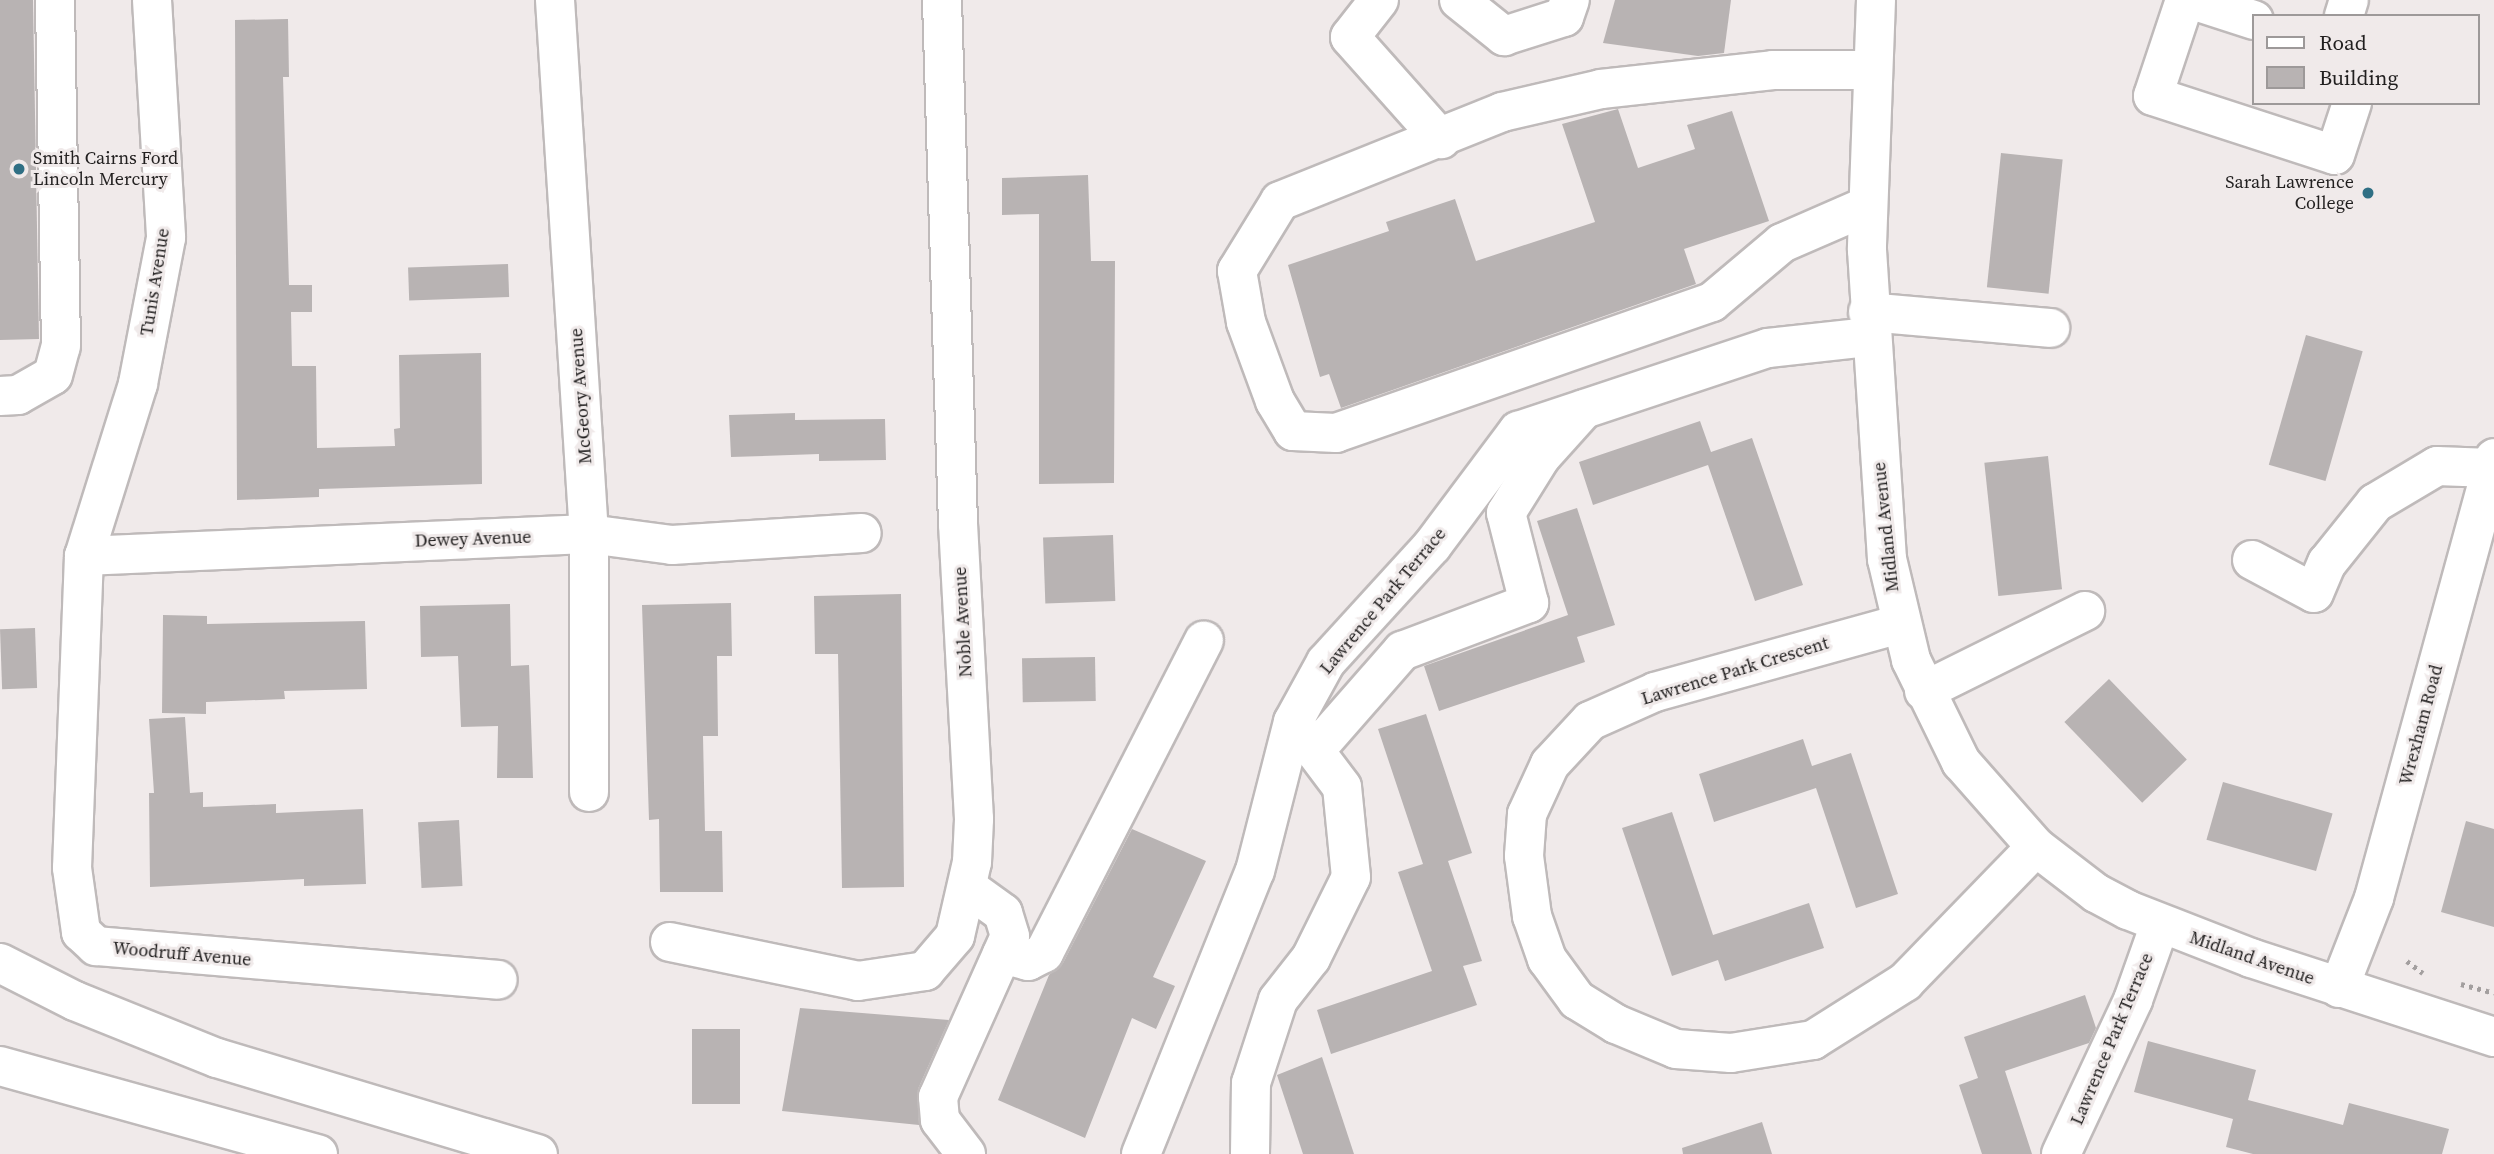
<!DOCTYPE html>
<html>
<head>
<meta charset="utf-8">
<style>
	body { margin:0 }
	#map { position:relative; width:2494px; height:1154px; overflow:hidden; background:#f0eaea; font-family:"Source Serif 4",serif }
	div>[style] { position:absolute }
	.building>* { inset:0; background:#b8b3b3; transform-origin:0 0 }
	.path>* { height:4.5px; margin-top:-2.25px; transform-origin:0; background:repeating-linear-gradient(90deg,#a39f9f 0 3.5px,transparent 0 8.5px) }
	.roads { filter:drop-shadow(2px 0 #bfbaba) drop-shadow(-2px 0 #bfbaba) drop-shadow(0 2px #bfbaba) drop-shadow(0 -2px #bfbaba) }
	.minor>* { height:38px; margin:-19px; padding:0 19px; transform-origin:19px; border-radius:19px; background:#fff }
	.highway>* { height:38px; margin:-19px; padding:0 19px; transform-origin:19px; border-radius:19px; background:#fff }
	.dots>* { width:19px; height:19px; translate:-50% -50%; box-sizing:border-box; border:4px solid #f0eaea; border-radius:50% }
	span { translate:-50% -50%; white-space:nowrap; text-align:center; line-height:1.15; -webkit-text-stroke:6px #f0eaea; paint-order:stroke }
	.poi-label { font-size:18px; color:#211f1f }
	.left { translate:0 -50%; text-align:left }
	.right { translate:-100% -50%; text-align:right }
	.street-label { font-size:18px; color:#211f1f }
	.legend { position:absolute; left:2252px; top:14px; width:228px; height:91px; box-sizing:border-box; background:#f0eaea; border:2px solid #9d9999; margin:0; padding:9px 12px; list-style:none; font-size:21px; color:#211f1f }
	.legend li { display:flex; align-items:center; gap:14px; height:35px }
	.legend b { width:35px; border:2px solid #9d9999 }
</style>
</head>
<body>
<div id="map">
	<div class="building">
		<div style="clip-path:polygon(0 0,33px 0,39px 339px,0 340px)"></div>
		<div style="clip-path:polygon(1615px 0,1731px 0,1724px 53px,1698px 56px,1603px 43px)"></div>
		<div style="clip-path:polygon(288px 19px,289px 77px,283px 77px,289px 285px,312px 285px,312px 312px,291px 312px,292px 366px,316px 366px,317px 448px,395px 446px,394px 429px,400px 428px,399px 355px,481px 353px,482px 484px,319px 489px,319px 497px,237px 500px,235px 20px)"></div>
		<div style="clip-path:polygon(1618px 109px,1638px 168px,1695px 149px,1687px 125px,1732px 111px,1769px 221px,1684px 249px,1696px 284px,1341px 408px,1329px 374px,1320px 377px,1288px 265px,1389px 231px,1386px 222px,1455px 199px,1476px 261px,1595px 222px,1562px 124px)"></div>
		<div style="left:2001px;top:153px;width:62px;height:135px;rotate:6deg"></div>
		<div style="clip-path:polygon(1088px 175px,1091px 261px,1115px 261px,1114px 483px,1039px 484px,1039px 214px,1002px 215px,1002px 178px)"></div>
		<div style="left:508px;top:264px;width:33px;height:100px;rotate:88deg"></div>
		<div style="left:2306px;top:335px;width:59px;height:135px;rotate:16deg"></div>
		<div style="clip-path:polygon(795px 413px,795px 420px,885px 419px,886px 460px,819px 461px,819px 454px,731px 457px,729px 415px)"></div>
		<div style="clip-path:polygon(1700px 421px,1711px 452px,1752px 438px,1803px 585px,1755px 601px,1708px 465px,1593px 505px,1579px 462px)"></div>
		<div style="left:2048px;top:456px;width:134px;height:64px;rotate:84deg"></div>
		<div style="clip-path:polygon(1577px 508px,1615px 625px,1577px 637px,1585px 662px,1439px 711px,1424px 666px,1568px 615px,1537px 521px)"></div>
		<div style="left:1113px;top:535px;width:66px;height:70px;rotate:88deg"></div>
		<div style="clip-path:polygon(901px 594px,904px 887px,842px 888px,838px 654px,815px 654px,814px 596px)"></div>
		<div style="clip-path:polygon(731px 603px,732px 656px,717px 656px,718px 736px,703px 736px,705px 831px,722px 831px,723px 892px,660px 892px,659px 819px,649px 820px,642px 605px)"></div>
		<div style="clip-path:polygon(510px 604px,511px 666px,529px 665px,533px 778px,497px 778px,498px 726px,461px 727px,458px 656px,421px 657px,420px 606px)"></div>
		<div style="clip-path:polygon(163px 615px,207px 616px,207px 624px,365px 621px,367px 689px,284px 691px,285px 699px,206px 702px,206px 714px,162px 713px)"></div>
		<div style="left:35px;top:628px;width:60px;height:35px;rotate:88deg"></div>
		<div style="left:1095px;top:657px;width:44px;height:73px;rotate:89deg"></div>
		<div style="left:2109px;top:679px;width:112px;height:62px;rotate:46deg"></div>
		<div style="clip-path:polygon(1426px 714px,1472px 853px,1448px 861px,1482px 961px,1463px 966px,1477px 1005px,1331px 1054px,1317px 1010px,1432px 971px,1398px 872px,1423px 864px,1378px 729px)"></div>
		<div style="clip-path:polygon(185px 717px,190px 793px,203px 792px,203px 807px,276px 804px,276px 813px,363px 809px,366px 884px,304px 886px,304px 879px,150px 887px,149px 793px,154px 793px,149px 719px)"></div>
		<div style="clip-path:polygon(1803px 739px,1812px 766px,1851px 753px,1898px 894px,1856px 908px,1816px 788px,1714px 822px,1699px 774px)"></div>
		<div style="left:2223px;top:782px;width:114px;height:60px;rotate:16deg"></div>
		<div style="clip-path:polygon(1672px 812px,1713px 935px,1809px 903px,1824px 948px,1725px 981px,1718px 960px,1672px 976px,1622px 828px)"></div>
		<div style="left:459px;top:820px;width:66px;height:41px;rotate:87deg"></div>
		<div style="clip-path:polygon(2466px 821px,2494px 829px,2494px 927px,2441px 912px)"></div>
		<div style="clip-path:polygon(1132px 829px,1206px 861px,1153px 977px,1175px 986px,1156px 1029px,1132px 1018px,1085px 1138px,998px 1100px,1049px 975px,1063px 963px)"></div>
		<div style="clip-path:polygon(2085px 995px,2096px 1028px,2089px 1043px,2005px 1071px,2032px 1154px,1982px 1154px,1959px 1085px,1978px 1078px,1964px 1037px)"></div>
		<div style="clip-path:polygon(800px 1008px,949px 1020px,918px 1089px,919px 1125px,782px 1111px)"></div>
		<div style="left:692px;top:1029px;width:48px;height:75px"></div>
		<div style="clip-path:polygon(2148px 1041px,2256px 1070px,2248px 1100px,2343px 1125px,2349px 1103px,2449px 1129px,2442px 1154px,2253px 1154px,2226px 1147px,2233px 1119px,2134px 1092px)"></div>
		<div style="clip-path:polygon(1322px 1057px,1354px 1154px,1303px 1154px,1277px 1075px)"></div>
		<div style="clip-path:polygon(1762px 1122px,1772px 1154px,1683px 1154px,1682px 1148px)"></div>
	</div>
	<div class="path">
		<div style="left:2407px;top:961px;width:20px;rotate:37deg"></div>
		<div style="left:2461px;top:984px;width:34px;rotate:15deg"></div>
	</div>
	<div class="roads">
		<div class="minor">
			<div style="left:152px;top:0;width:238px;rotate:86.6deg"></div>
			<div style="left:166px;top:238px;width:149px;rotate:100.9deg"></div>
			<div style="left:138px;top:384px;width:180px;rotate:107.4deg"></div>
			<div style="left:84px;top:556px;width:312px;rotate:92.2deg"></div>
			<div style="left:72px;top:868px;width:65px;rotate:82deg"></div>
			<div style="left:81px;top:932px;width:21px;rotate:43deg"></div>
			<div style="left:96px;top:946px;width:403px;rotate:4.8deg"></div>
			<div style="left:555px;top:0;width:535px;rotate:86.36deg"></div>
			<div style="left:589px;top:534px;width:258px;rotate:90deg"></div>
			<div style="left:1379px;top:0;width:47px;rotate:128.1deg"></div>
			<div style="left:1350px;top:37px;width:137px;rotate:48.3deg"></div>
			<div style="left:1459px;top:0;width:58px;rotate:38.7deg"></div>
			<div style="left:1504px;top:36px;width:63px;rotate:-17.6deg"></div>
			<div style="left:1564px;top:17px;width:18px;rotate:-71deg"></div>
			<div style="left:1876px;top:0;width:250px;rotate:92.1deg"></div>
			<div style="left:1867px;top:250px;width:310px;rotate:86.3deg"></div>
			<div style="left:1887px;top:559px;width:104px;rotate:76.6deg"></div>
			<div style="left:1911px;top:660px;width:114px;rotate:63.9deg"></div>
			<div style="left:1961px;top:762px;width:113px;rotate:48.6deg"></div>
			<div style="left:2036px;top:847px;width:76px;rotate:37.5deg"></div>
			<div style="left:2096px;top:893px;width:36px;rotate:28deg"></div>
			<div style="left:2128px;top:910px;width:132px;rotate:21.3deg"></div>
			<div style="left:2251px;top:958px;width:256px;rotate:18deg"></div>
			<div style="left:2185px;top:0;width:101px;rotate:108.4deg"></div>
			<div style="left:2153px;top:96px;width:191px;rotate:18deg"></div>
			<div style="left:2335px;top:155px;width:55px;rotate:-71.9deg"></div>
			<div style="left:2192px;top:0;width:65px;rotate:17.9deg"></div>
			<div style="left:2344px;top:16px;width:17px;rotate:-73deg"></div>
			<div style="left:1867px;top:206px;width:93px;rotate:156.5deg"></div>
			<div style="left:1782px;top:243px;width:92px;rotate:139.9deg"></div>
			<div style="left:1712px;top:302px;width:398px;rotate:160.8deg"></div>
			<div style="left:1336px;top:433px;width:43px;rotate:-177.3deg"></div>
			<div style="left:1293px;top:431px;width:35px;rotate:-121deg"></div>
			<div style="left:1275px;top:401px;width:84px;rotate:-110.2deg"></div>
			<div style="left:1246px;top:322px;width:52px;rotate:-100deg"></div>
			<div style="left:1237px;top:271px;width:82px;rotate:-58.4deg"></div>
			<div style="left:1280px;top:201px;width:239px;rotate:-21.8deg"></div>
			<div style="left:1502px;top:112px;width:102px;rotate:-13.1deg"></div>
			<div style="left:1601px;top:89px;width:173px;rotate:-6.3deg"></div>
			<div style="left:1773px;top:70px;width:99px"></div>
			<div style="left:1868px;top:312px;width:183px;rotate:5deg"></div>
			<div style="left:0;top:396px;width:18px;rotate:-3deg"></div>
			<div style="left:18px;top:395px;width:40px;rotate:-29.7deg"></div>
			<div style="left:53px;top:375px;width:30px;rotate:-75deg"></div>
			<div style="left:61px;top:346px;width:346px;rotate:-91deg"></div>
			<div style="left:84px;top:556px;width:505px;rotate:-2.49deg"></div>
			<div style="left:589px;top:534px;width:84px;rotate:7.5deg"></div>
			<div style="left:672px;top:545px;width:190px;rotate:-3.6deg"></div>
			<div style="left:2252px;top:560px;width:70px;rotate:28deg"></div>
			<div style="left:2314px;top:593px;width:33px;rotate:-67deg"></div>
			<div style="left:2327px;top:563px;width:77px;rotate:-51.3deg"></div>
			<div style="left:2375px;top:503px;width:72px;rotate:-30.8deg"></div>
			<div style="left:2437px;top:466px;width:54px;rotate:2.1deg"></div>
			<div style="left:1900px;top:624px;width:254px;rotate:164.5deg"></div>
			<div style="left:1655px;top:692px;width:71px;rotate:156deg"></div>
			<div style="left:1590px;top:721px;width:59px;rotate:132.9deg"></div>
			<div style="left:1550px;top:764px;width:55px;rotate:114.7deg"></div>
			<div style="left:1527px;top:814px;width:42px;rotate:94.1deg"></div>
			<div style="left:1524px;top:856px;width:61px;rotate:82.4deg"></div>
			<div style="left:1532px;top:916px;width:46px;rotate:70.8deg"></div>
			<div style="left:1547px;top:959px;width:51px;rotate:53.8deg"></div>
			<div style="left:1577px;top:1000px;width:46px;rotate:31.6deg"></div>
			<div style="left:1616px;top:1024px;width:65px;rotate:22.6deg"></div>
			<div style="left:1676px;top:1049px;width:55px;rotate:4.2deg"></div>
			<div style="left:1731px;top:1053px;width:83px;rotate:-9deg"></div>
			<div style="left:1813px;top:1040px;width:109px;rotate:-32.2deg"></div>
			<div style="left:1905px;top:982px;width:188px;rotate:-45.9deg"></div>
			<div style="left:1924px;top:691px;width:180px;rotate:-26.4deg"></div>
			<div style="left:1318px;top:747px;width:128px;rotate:-48.8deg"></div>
			<div style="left:1402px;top:651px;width:136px;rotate:-20.7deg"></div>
			<div style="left:1529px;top:603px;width:93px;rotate:-104.3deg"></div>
			<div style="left:1506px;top:513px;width:66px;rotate:-58deg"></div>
			<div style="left:1541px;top:457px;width:64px;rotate:-48.1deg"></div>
			<div style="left:670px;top:942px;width:192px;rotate:11.7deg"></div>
			<div style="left:858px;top:981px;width:68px;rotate:-8.5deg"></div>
			<div style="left:925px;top:971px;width:46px;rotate:-49.4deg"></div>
			<div style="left:955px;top:936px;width:76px;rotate:-77.1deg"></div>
			<div style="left:972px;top:862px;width:43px;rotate:-87.3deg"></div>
			<div style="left:974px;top:819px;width:295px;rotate:-93.1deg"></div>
			<div style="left:958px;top:524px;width:524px;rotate:-91.75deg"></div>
			<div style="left:1002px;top:954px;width:27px;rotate:15deg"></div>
			<div style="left:1028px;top:961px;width:18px;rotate:-27deg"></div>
			<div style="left:1044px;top:953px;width:351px;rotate:-62.9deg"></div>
			<div style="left:2339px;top:988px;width:97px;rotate:-68.7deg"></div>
			<div style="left:2374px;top:898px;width:456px;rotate:-74.7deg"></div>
			<div style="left:966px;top:1154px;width:43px;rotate:-127.4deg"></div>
			<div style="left:940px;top:1120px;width:23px;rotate:-95deg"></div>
			<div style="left:938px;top:1097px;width:176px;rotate:-65.9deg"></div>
			<div style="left:1010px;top:936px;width:24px;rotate:-107deg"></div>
			<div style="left:1003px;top:913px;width:44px;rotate:-144.2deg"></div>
			<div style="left:1141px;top:1154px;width:305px;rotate:-68.1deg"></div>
			<div style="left:1255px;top:871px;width:154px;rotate:-75.7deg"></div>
			<div style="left:1250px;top:1154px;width:71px;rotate:-89.2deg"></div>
			<div style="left:1251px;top:1083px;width:87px;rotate:-72deg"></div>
			<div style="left:1278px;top:1000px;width:53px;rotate:-51.8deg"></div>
			<div style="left:1311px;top:958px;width:90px;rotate:-63.7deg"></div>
			<div style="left:1351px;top:877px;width:90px;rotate:-95.7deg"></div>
			<div style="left:1342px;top:787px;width:81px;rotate:-127deg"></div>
			<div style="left:1293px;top:722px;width:68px;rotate:-61.2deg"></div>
			<div style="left:1326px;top:662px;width:157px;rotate:-47.6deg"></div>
			<div style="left:1432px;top:546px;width:144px;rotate:-53.2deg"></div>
			<div style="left:1518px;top:431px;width:263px;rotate:-18.4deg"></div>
			<div style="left:1768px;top:348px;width:102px;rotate:-6.2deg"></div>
			<div style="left:2061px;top:1154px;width:170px;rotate:-64.9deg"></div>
			<div style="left:2133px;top:1000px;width:81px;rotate:-70.4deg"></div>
		</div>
		<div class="highway">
			<div style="left:0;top:963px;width:84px;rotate:26.9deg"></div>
			<div style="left:75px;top:1001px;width:153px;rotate:21.9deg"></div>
			<div style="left:217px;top:1058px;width:335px;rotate:16.7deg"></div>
			<div style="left:0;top:1066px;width:330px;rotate:15.5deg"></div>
		</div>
	</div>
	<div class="dots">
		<div style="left:19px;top:169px;background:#306f84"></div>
		<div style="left:2368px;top:193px;background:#306f84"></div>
	</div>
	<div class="poi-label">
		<span class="left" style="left:33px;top:169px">Smith Cairns Ford<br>Lincoln Mercury</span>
		<span class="right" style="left:2354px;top:193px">Sarah Lawrence<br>College</span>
	</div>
	<div class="street-label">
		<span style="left:155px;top:282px;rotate:-81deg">Tunis Avenue</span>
		<span style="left:581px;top:396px;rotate:-94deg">McGeory Avenue</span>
		<span style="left:1886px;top:527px;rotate:-96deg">Midland Avenue</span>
		<span style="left:473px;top:539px;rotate:-2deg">Dewey Avenue</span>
		<span style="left:1383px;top:601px;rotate:-50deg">Lawrence Park Terrace</span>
		<span style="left:963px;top:622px;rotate:-93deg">Noble Avenue</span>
		<span style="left:1735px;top:671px;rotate:-17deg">Lawrence Park Crescent</span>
		<span style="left:2421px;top:725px;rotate:-75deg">Wrexham Road</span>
		<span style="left:182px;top:954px;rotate:5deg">Woodruff Avenue</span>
		<span style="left:2252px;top:958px;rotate:19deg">Midland Avenue</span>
		<span style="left:2112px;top:1039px;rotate:-67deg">Lawrence Park Terrace</span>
	</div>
	<ul class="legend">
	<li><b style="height:9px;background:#fff"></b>Road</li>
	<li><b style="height:19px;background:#b8b3b3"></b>Building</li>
	</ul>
</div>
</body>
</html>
